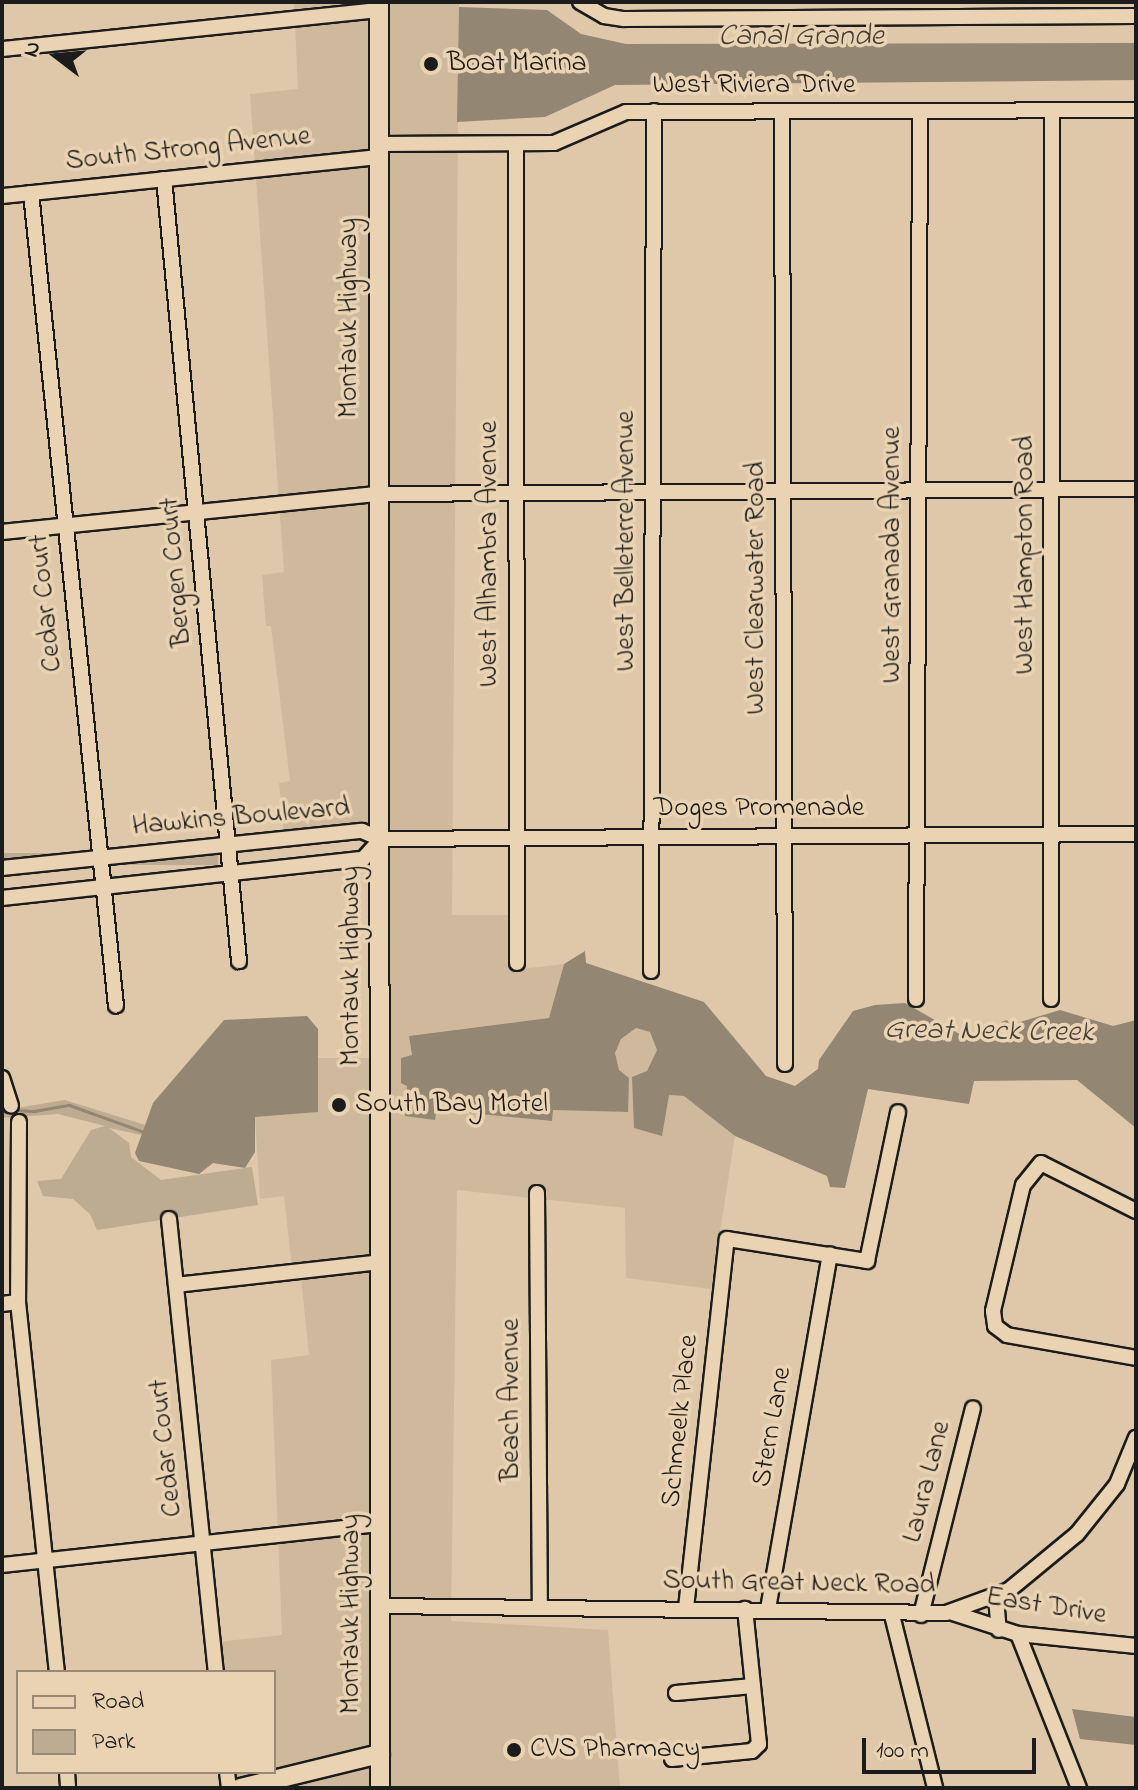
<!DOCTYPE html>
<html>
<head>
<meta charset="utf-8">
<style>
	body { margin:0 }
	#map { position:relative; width:1138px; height:1790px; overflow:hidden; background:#dec8a9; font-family:"Indie Flower",sans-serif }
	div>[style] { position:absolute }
	.built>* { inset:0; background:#ceb99d }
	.green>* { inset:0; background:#bdab92; transform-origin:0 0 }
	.water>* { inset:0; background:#938672 }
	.stream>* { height:3px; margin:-1.5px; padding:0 1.5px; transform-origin:1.5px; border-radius:1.5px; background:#938672 }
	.roads { filter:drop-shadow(2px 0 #1c1c1c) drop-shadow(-2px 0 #1c1c1c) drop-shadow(0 2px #1c1c1c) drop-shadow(0 -2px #1c1c1c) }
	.minor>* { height:14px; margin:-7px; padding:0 7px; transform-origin:7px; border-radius:7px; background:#ead3b2 }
	.major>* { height:18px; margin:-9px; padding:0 9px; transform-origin:9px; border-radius:9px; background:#ead3b2 }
	.dots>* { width:22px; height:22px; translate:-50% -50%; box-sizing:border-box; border:4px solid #ead3b2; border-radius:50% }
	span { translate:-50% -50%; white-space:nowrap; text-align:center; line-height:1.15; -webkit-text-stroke:7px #ead3b2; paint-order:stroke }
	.poi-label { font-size:28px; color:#1c1c1c }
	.left { translate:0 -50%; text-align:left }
	.street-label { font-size:28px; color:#1c1c1c }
	.water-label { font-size:30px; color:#46413a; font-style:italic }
	.frame { position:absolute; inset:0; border:4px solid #1c1c1c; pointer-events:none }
	.legend { position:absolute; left:16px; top:1670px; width:260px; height:104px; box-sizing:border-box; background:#ead3b2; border:2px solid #988a76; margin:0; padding:10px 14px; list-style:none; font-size:24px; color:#1c1c1c }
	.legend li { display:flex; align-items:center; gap:16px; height:40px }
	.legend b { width:40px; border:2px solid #988a76 }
	.north { position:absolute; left:16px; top:16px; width:80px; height:80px; -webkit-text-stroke:6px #ead3b2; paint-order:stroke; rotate:286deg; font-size:22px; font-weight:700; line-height:32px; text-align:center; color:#1c1c1c }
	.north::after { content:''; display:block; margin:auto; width:28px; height:36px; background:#1c1c1c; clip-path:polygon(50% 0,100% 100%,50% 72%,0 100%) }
	.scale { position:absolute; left:862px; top:1738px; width:174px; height:36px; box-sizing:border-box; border:4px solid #1c1c1c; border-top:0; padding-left:10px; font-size:24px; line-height:28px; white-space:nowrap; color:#1c1c1c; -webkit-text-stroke:6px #ead3b2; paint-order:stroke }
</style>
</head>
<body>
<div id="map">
	<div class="built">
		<div style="clip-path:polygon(294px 2px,459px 2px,452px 915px,511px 915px,511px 970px,564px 964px,549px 1018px,409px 1036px,412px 1055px,401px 1058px,407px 1085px,405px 1116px,437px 1101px,470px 1104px,469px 1113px,551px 1121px,552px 1110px,628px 1112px,615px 1053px,621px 1039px,636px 1028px,650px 1032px,657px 1050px,634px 1110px,634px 1128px,669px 1095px,684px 1096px,735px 1136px,711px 1289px,626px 1278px,625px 1208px,457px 1190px,451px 1621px,608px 1630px,620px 1788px,232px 1785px,231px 1772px,274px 1772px,274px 1672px,220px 1672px,217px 1642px,282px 1635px,271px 1360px,309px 1355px,300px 1268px,292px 1268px,284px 1196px,260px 1199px,255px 1117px,318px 1112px,318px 1058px,382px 1058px,385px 825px,284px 834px,279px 783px,290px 781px,271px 626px,266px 626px,262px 575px,284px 572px,250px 94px,298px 89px)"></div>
	</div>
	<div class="green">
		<div style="left:218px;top:853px;width:12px;height:217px;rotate:90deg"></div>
		<div style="clip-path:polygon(65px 1100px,145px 1125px,142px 1135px,109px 1128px,129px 1143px,131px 1157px,161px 1180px,252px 1167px,258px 1205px,97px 1230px,90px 1214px,73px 1199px,43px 1196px,37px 1181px,61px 1179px,91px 1130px,105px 1126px,58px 1114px,2px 1118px,2px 1104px,10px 1109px)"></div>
	</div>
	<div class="water">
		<div style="clip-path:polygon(459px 7px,547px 10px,581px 34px,626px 44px,1136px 43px,1136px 80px,615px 85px,545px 117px,457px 122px)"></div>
		<div style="clip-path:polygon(585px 951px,586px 963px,704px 1002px,766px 1076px,795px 1086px,818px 1069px,819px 1060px,853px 1011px,875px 1005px,905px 1003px,963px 1036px,984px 1036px,1003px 1029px,1001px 1022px,1007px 1020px,1010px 1025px,1060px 1010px,1113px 1026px,1136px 1020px,1136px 1128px,1077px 1080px,974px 1081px,969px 1104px,868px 1089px,845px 1188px,830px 1187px,827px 1176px,735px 1136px,684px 1096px,669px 1095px,662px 1136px,634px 1128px,632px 1077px,647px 1071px,657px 1050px,650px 1032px,636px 1028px,621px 1039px,615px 1053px,619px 1070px,629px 1078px,628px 1112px,553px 1110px,552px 1121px,469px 1113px,470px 1104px,437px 1101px,435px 1120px,405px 1116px,407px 1086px,401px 1083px,401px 1058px,412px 1055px,409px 1036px,549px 1018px,564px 964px)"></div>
		<div style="clip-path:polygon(307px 1016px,318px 1029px,318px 1112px,255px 1117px,255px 1152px,245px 1168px,213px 1163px,199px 1174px,139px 1161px,135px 1153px,153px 1103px,224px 1020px)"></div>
		<div style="clip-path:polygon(1072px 1709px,1136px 1717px,1136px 1745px,1080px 1739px)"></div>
	</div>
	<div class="stream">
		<div style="left:2px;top:1109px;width:32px;rotate:4deg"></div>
		<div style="left:34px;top:1111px;width:36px;rotate:-10deg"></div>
		<div style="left:69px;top:1105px;width:80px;rotate:19.8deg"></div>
	</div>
	<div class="roads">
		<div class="minor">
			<div style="left:580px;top:2px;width:28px;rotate:30deg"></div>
			<div style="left:604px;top:16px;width:20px;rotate:9deg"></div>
			<div style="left:624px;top:19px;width:512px;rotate:-0.34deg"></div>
			<div style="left:2px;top:49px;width:379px;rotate:-5.9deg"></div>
			<div style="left:782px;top:112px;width:952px;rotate:89.82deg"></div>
			<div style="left:379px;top:144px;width:175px;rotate:-0.3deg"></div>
			<div style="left:554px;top:143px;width:78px;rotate:-23.3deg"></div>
			<div style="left:626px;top:112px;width:510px;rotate:-0.22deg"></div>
			<div style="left:516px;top:144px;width:819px;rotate:89.93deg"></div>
			<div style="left:164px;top:179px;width:786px;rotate:84.52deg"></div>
			<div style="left:31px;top:193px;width:817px;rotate:84.03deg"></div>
			<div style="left:2px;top:196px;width:379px;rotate:-5.9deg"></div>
			<div style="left:2px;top:532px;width:379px;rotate:-5.8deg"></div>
			<div style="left:379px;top:494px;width:757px;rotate:-0.38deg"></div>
			<div style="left:2px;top:868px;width:362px;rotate:-5.9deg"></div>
			<div style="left:362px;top:831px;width:21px;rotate:23deg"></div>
			<div style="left:381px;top:839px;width:755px;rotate:-0.38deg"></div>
			<div style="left:2px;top:898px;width:363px;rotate:-6.2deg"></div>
			<div style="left:363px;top:859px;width:27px;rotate:-48deg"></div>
			<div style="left:651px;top:971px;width:860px;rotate:-89.8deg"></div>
			<div style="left:916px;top:999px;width:887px;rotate:-89.74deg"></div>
			<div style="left:1051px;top:999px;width:889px;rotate:-89.94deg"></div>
			<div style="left:2px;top:1078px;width:29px;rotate:72deg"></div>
			<div style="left:19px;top:1122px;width:180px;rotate:90.3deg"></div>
			<div style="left:18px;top:1302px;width:372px;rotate:84deg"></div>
			<div style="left:537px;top:1193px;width:415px;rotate:89.6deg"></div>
			<div style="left:1136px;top:1211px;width:106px;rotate:-153.2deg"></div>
			<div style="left:1041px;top:1163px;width:28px;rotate:129deg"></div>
			<div style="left:1023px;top:1185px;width:130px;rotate:103.4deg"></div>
			<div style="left:993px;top:1311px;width:15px;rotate:82deg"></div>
			<div style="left:995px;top:1326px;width:15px;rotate:37deg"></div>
			<div style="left:1007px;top:1335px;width:131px;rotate:10.1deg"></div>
			<div style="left:169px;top:1219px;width:455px;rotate:84.1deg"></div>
			<div style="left:176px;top:1285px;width:205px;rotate:-6.4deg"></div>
			<div style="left:2px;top:1304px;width:16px;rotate:-7deg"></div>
			<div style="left:2px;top:1565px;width:381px;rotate:-6.2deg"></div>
			<div style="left:996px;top:1598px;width:32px;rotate:85deg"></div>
			<div style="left:382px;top:1606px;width:564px;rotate:0.71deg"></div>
			<div style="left:946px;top:1613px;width:67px;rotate:-20.1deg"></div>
			<div style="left:1009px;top:1590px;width:88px;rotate:-39.5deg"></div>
			<div style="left:1077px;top:1534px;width:64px;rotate:-51.3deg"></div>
			<div style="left:1117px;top:1484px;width:50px;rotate:-67.6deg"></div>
			<div style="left:686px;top:1608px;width:371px;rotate:-83.7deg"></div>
			<div style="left:727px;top:1239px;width:142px;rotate:8.9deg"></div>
			<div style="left:867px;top:1261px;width:152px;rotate:-78.2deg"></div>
			<div style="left:768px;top:1609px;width:360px;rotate:-80.1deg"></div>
			<div style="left:950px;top:1612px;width:71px;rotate:17.9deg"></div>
			<div style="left:1018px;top:1634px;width:119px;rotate:5.8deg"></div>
			<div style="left:892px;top:1615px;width:178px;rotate:76deg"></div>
			<div style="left:921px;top:1615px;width:213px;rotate:-75.9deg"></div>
			<div style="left:1018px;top:1634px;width:166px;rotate:68.4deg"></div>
			<div style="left:676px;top:1693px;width:77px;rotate:-5.2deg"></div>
			<div style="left:672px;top:1759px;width:80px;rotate:-5.7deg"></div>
			<div style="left:752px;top:1751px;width:10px;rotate:-45deg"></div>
			<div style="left:759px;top:1744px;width:136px;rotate:-95.9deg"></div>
			<div style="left:67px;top:1772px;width:16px;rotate:86deg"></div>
			<div style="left:227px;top:1772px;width:16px;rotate:83deg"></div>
		</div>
		<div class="major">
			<div style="left:379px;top:2px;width:1786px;rotate:89.97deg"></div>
			<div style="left:240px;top:1788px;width:144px;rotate:-13.7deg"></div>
		</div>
	</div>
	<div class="dots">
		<div style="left:431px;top:64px;background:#1c1c1c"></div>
		<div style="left:339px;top:1105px;background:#1c1c1c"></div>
		<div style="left:514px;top:1750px;background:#1c1c1c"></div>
	</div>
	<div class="poi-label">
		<span class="left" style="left:447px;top:64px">Boat Marina</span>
		<span class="left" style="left:355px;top:1105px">South Bay Motel</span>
		<span class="left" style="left:530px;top:1750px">CVS Pharmacy</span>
	</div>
	<div class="street-label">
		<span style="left:754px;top:86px">West Riviera Drive</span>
		<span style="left:188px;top:150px;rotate:-6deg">South Strong Avenue</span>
		<span style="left:350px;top:318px;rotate:-90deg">Montauk Highway</span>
		<span style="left:627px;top:541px;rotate:-90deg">West Belleterre Avenue</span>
		<span style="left:490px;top:554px;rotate:-90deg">West Alhambra Avenue</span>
		<span style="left:893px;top:555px;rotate:-90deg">West Granada Avenue</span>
		<span style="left:1026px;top:555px;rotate:-90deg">West Hampton Road</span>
		<span style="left:177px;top:572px;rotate:-95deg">Bergen Court</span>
		<span style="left:757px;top:588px;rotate:-90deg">West Clearwater Road</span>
		<span style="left:47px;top:603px;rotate:-96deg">Cedar Court</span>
		<span style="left:759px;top:809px">Doges Promenade</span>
		<span style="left:241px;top:818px;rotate:-5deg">Hawkins Boulevard</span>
		<span style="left:352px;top:966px;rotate:-90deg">Montauk Highway</span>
		<span style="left:512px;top:1400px;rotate:-90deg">Beach Avenue</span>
		<span style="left:681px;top:1421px;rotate:-84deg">Schmeelk Place</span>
		<span style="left:773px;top:1427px;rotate:-80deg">Stern Lane</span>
		<span style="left:167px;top:1448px;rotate:-96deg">Cedar Court</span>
		<span style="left:928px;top:1482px;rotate:-76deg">Laura Lane</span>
		<span style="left:799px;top:1584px;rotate:1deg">South Great Neck Road</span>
		<span style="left:1046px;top:1607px;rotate:9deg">East Drive</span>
		<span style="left:352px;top:1614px;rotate:-90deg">Montauk Highway</span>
	</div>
	<div class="water-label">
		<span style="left:801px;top:37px">Canal Grande</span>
		<span style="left:989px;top:1032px;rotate:1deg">Great Neck Creek</span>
	</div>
	<div class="frame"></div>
	<ul class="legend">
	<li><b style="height:10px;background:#ead3b2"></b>Road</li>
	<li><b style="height:22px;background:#bdab92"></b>Park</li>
	</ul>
	<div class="north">N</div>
	<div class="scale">100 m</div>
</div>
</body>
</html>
